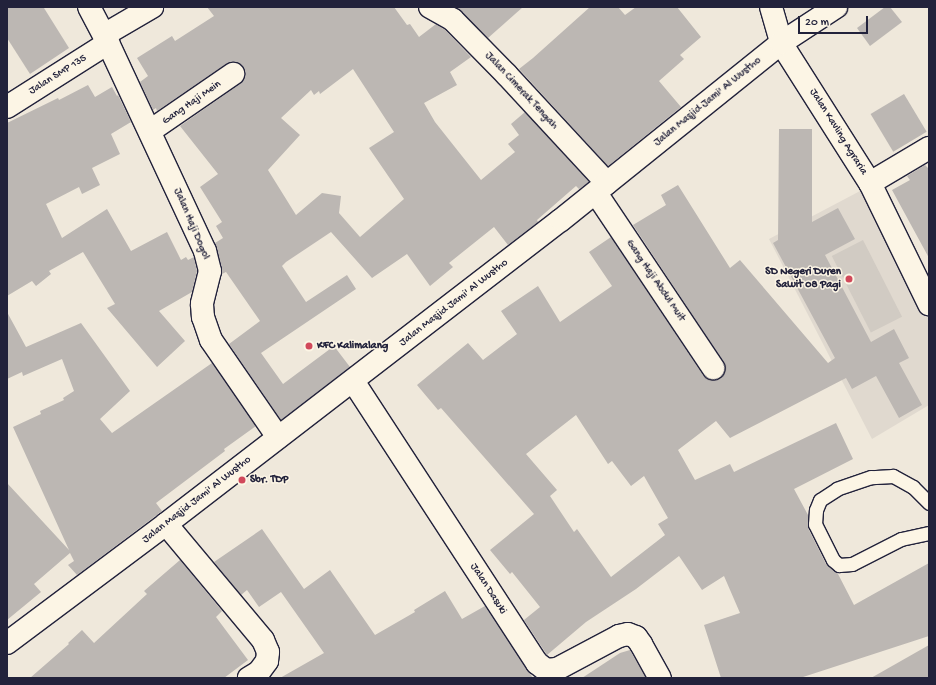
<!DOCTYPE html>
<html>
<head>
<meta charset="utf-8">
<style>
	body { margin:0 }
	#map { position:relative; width:936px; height:685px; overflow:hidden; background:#efe8db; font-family:"Gochi Hand",sans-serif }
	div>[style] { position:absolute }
	.built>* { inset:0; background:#e0d9cf }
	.green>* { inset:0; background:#d1cbc3; transform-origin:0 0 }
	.building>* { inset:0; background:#bcb7b3; transform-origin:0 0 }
	.roads { filter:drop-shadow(1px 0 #22223b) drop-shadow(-1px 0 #22223b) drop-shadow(0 1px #22223b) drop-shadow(0 -1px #22223b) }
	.lane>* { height:13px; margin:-6.5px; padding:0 6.5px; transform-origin:6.5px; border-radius:6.5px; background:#fcf5e5 }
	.street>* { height:22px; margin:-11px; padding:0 11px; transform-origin:11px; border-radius:11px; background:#fcf5e5 }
	.secondary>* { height:22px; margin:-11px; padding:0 11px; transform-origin:11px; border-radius:11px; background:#fcf5e5 }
	.dots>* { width:11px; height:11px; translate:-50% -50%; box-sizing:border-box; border:2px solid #fcf5e5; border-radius:50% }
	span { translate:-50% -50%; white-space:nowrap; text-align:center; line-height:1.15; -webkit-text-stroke:3px #fcf5e5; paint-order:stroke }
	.street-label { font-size:11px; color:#22223b }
	.poi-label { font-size:11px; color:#22223b; font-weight:700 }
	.right { translate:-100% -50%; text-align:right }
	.left { translate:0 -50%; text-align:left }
	.frame { position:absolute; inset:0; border:8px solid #22223b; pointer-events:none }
	.scale { position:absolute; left:798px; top:16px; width:70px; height:18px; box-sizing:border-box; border:2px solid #22223b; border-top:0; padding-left:5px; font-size:12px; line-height:14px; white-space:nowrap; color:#22223b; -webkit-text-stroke:3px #fcf5e5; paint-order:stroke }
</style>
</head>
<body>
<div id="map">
	<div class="built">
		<div style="clip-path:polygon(862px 190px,929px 320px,929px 405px,872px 439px,769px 239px)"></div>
	</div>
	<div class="green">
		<div style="left:863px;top:240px;width:86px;height:35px;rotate:63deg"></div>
	</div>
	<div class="building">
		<div style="clip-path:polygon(7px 7px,44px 8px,69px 48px,30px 74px,7px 38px)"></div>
		<div style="clip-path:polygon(evenodd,207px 7px,394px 7px,407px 25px,410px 24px,419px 37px,436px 24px,445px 30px,471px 57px,450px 72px,457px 85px,424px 103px,435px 122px,481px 180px,515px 152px,508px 144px,519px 135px,511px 124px,525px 112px,589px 182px,579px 189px,576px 186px,537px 220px,538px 222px,508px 245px,494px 227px,449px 263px,453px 267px,430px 286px,407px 254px,372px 278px,331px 232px,286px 262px,282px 266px,306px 302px,347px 275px,356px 289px,261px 353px,283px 384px,334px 346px,350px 367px,281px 420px,229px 344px,260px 321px,226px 272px,222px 274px,222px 268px,215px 243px,223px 238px,216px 226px,222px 222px,200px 187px,218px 174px,180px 126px,240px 84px,244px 80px,245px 73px,243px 67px,238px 63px,232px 62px,226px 64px,157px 111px,156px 108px,153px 110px,140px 82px,148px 76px,137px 58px,172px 36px,175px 41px,214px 16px,207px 7px,353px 69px,394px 132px,369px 148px,404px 199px,360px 237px,339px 213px,341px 196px,322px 193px,296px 215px,268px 170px,300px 135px,281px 118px,311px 90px,314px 95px,319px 91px,320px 94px,353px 69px)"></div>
		<div style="clip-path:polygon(459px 7px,523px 7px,488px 38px,457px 8px)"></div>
		<div style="clip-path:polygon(590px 7px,618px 7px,625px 15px,636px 7px,677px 7px,701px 37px,680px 55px,684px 59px,659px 81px,681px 107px,608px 166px,519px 69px,533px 58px)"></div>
		<div style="clip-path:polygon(885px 7px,890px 7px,902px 22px,870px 46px,857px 28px)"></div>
		<div style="clip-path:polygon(88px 85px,95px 97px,112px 87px,117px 96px,118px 95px,131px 122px,111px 134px,120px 154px,92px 168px,100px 185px,82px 194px,79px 187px,46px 204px,62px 238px,107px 209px,131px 251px,167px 232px,181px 260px,186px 257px,188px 260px,194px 257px,197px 271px,192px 292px,159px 311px,185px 341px,157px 367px,107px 308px,115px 304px,83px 252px,49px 271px,51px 274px,36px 286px,32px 281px,7px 296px,7px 123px,58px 98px,59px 100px)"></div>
		<div style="left:904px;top:94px;width:44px;height:39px;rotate:59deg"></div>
		<div style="clip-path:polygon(evenodd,779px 129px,812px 129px,812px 222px,838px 208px,855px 239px,825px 255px,871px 342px,894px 329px,909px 358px,899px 363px,922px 405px,899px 418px,876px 376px,852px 389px,846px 378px,730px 438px,716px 421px,678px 450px,695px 480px,730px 464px,734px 472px,836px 423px,853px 459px,794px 489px,808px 515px,808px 528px,826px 564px,837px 572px,854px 605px,929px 563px,929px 636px,800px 678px,721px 678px,704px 625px,740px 613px,724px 576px,702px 590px,679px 556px,636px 589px,586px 622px,547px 655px,524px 620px,540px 607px,512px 572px,510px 574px,490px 550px,534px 514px,441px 408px,438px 410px,417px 385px,468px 343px,483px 360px,517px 334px,501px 311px,538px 286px,560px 322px,612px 286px,589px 252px,611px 237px,703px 375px,707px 379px,713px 380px,720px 378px,724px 373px,725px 368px,723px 361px,633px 225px,666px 205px,661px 195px,678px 185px,730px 268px,740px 260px,828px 363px,835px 358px,773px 243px,778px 240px,779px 129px,576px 415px,608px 464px,612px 461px,631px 486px,644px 476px,668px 518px,658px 524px,665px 535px,611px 577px,577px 529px,574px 532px,550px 496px,557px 490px,526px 454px,576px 415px)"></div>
		<div style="clip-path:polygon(925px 165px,929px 169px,929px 258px,892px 190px,910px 180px,907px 176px)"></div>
		<div style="clip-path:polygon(7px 312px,26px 347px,81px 323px,130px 391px,100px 419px,112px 433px,212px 363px,256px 426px,224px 449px,225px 451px,156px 503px,162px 511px,77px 575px,68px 565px,74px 561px,70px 553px,34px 584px,41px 592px,7px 620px,7px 483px,69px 550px,13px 427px,41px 414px,40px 411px,64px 400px,63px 398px,74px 391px,62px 359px,23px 376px,22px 372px,7px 379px)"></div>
		<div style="clip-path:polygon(262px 529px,304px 589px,330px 570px,375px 635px,415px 612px,414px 610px,445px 591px,462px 619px,485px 606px,533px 678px,280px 678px,324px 653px,281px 592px,259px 607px,247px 590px,241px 595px,214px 562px)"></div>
		<div style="clip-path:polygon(180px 560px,222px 611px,216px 617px,248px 660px,224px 678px,30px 678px,69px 644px,68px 643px,82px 630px,94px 643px,147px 594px,144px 591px)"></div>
		<div style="clip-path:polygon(929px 645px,929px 678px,871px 678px)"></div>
		<div style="clip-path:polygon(630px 650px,646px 678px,582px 678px,620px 653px)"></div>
	</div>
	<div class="roads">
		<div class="lane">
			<div style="left:929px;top:503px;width:23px;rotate:-135deg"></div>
			<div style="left:913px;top:487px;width:23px;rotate:-151deg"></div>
			<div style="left:893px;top:476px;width:22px;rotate:177deg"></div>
			<div style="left:871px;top:477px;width:36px;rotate:161deg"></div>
			<div style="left:837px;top:489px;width:20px;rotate:147deg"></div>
			<div style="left:820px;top:500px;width:11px;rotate:112deg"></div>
			<div style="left:816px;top:510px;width:14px;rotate:94deg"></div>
			<div style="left:815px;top:524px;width:40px;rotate:63.4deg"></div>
			<div style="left:833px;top:560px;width:8px;rotate:40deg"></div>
			<div style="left:839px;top:565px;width:13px;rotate:-4deg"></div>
			<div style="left:852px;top:564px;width:55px;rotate:-27deg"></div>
			<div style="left:901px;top:539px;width:29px;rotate:-12deg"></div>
		</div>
		<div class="street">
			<div style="left:430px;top:7px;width:26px;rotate:29deg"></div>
			<div style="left:453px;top:20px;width:77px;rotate:45.5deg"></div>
			<div style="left:507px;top:75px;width:147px;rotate:47.2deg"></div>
			<div style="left:771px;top:7px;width:37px;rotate:74deg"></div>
			<div style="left:781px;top:43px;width:166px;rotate:57.6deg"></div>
			<div style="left:870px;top:183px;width:135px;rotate:64deg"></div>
			<div style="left:104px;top:35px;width:56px;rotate:-30.3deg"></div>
			<div style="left:7px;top:107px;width:120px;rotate:-32.4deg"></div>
			<div style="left:150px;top:131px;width:101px;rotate:-34.5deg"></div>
			<div style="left:870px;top:183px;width:69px;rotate:-30.7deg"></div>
			<div style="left:596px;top:193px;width:211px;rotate:56.2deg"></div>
			<div style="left:353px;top:381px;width:337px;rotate:56.9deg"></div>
			<div style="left:537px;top:663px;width:11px;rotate:38deg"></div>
			<div style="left:546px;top:670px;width:11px;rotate:-5deg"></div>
			<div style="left:557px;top:669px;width:70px;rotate:-28deg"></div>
			<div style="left:619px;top:636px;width:9px;rotate:-13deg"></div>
			<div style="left:628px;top:634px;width:9px;rotate:21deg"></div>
			<div style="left:636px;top:637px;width:9px;rotate:54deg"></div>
			<div style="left:641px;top:644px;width:39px;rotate:61deg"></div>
			<div style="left:166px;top:524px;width:151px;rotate:50.1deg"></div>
			<div style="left:263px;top:640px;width:13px;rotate:67deg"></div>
			<div style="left:268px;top:652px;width:9px;rotate:96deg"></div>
			<div style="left:267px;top:661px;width:14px;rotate:126deg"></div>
			<div style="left:259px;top:672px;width:12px;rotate:149deg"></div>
		</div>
		<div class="secondary">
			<div style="left:89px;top:7px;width:41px;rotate:62.2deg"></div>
			<div style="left:108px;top:43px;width:230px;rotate:65deg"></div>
			<div style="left:205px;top:251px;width:21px;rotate:76deg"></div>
			<div style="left:210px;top:271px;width:34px;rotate:104deg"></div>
			<div style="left:202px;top:304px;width:13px;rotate:86deg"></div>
			<div style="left:203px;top:317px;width:24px;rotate:71deg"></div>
			<div style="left:211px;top:340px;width:118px;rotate:55.4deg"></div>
			<div style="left:7px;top:643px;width:199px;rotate:-36.8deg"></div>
			<div style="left:166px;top:524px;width:498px;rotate:-37.6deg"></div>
			<div style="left:561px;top:220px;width:282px;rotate:-38.8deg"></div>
			<div style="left:781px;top:43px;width:66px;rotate:-33.2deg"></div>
		</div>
	</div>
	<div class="dots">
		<div style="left:849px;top:279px;background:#d1495b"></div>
		<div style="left:309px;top:346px;background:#d1495b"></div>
		<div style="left:242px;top:480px;background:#d1495b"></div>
	</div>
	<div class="street-label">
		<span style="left:58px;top:75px;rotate:-32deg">Jalan SMP 135</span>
		<span style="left:521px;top:91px;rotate:47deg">Jalan Cimerak Tengah</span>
		<span style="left:708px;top:102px;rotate:-39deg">Jalan Masjid Jami' Al Wustho</span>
		<span style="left:192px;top:103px;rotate:-35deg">Gang Haji Mein</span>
		<span style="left:838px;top:132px;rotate:58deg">Jalan Kavling Agraria</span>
		<span style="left:191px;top:224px;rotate:67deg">Jalan Haji Dogol</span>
		<span style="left:655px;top:281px;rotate:56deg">Gang Haji Abdul Muit</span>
		<span style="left:454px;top:303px;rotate:-38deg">Jalan Masjid Jami' Al Wustho</span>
		<span style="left:197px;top:500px;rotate:-38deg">Jalan Masjid Jami' Al Wustho</span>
		<span style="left:488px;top:589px;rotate:57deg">Jalan Dasuki</span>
	</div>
	<div class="poi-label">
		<span class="right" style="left:841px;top:279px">SD Negeri Duren<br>Sawit 08 Pagi</span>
		<span class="left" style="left:317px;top:346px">KFC Kalimalang</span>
		<span class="left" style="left:250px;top:480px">Sbr. TDP</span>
	</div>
	<div class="frame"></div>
	<div class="scale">20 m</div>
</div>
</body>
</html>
